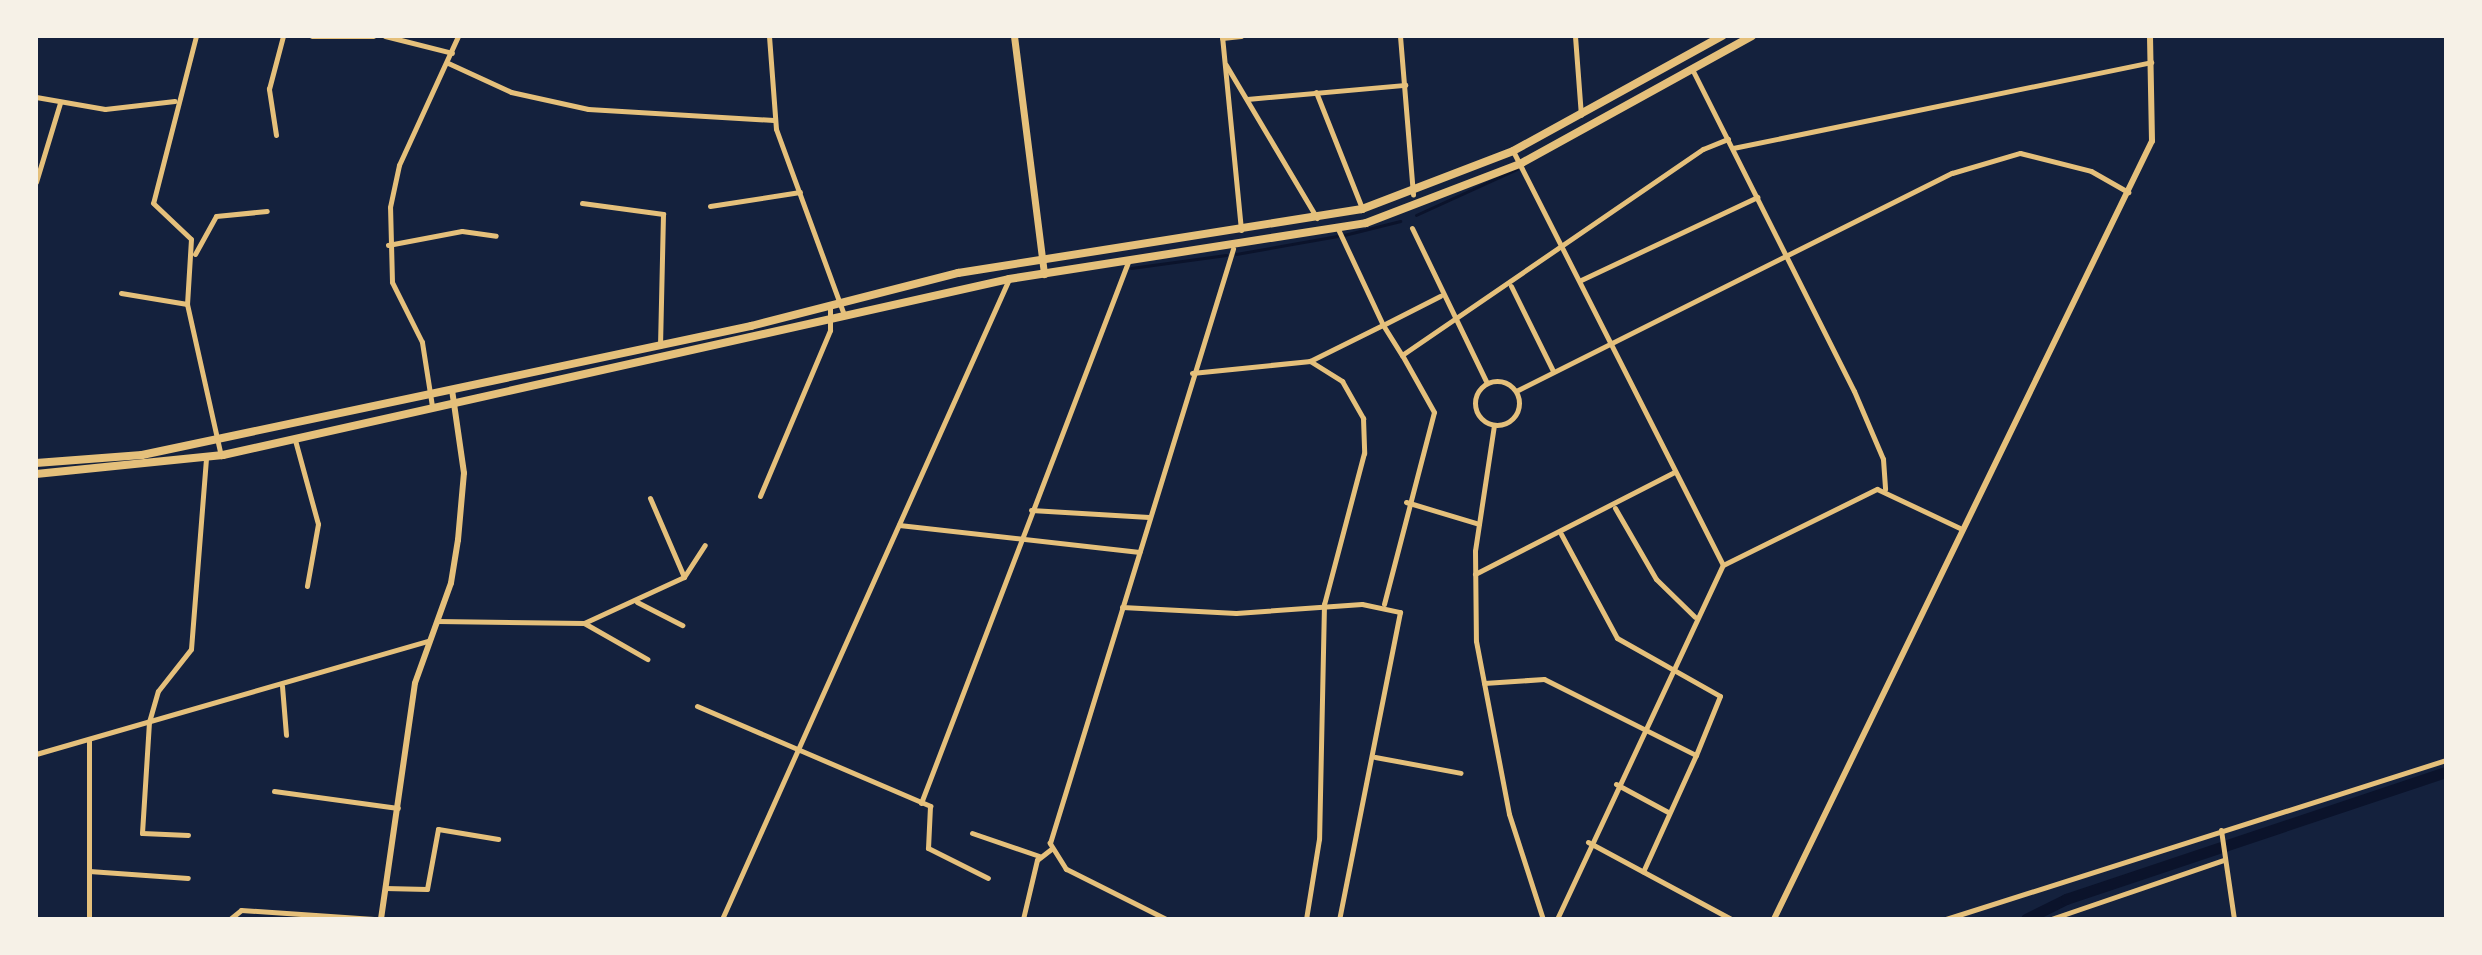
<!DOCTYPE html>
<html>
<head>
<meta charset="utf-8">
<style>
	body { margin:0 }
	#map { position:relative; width:2482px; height:955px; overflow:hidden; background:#14213d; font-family:"Titillium Web",sans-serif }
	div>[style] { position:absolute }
	.stream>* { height:3px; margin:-1.5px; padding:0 1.5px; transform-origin:1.5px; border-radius:1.5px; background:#0b132b }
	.canal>* { height:11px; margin:-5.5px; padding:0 5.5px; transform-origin:5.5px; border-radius:5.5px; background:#0b132b }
	.minor>* { height:5px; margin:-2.5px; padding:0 2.5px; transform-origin:2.5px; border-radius:2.5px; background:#e5c07b }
	.minor>.ring { margin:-2.5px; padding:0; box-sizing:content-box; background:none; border:5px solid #e5c07b; border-radius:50% }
	.tertiary>* { height:6px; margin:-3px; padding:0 3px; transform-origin:3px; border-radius:3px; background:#e5c07b }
	.primary>* { height:7px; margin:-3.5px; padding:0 3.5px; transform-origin:3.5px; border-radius:3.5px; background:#e5c07b }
	.trunk>* { height:8px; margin:-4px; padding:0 4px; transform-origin:4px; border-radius:4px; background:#e5c07b }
	span { translate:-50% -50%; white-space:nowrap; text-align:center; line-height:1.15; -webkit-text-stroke:6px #f6f1e7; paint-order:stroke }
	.frame { position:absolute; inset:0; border:38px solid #f6f1e7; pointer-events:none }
</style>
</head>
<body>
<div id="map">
	<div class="stream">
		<div style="left:1416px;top:215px;width:111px;rotate:-24.5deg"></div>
		<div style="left:1344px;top:235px;width:58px;rotate:-14deg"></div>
		<div style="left:1236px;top:254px;width:103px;rotate:-10.1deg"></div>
		<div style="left:1131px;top:268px;width:96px;rotate:-7.8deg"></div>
	</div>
	<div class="canal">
		<div style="left:2026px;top:919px;width:45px;rotate:-26.6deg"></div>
		<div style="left:2066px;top:899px;width:401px;rotate:-18.5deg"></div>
	</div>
	<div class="minor">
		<div style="left:196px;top:36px;width:172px;rotate:104.4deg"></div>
		<div style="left:153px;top:203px;width:52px;rotate:43.5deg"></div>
		<div style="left:191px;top:239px;width:65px;rotate:93.5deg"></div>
		<div style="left:187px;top:304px;width:156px;rotate:77.4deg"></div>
		<div style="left:312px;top:36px;width:61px"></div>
		<div style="left:385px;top:36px;width:69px;rotate:14.2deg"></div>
		<div style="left:769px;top:36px;width:93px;rotate:85.7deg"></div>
		<div style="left:776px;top:129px;width:198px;rotate:69.9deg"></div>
		<div style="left:1222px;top:36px;width:195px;rotate:84.4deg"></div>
		<div style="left:1400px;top:36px;width:159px;rotate:85.3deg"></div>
		<div style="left:1575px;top:36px;width:79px;rotate:85.7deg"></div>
		<div style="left:1222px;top:38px;width:19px;rotate:-6deg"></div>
		<div style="left:448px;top:63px;width:69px;rotate:24.7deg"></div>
		<div style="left:511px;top:92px;width:79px;rotate:12.4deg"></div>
		<div style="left:588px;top:109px;width:186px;rotate:3.4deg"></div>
		<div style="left:1226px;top:65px;width:178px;rotate:59.3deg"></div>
		<div style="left:1692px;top:69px;width:360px;rotate:63.3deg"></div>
		<div style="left:1854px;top:391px;width:74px;rotate:66.9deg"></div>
		<div style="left:1883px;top:459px;width:30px;rotate:86deg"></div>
		<div style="left:1316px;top:92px;width:125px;rotate:68.4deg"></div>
		<div style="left:36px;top:97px;width:70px;rotate:9.9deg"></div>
		<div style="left:105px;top:109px;width:70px;rotate:-6.5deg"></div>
		<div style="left:1247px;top:99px;width:159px;rotate:-5.1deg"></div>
		<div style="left:276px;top:135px;width:47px;rotate:-98.7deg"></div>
		<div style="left:269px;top:89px;width:55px;rotate:-75.2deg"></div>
		<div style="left:1733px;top:148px;width:427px;rotate:-11.6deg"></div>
		<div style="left:1513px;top:151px;width:464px;rotate:63.1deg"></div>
		<div style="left:36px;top:182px;width:83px;rotate:-73.1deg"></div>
		<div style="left:582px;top:203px;width:82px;rotate:7.7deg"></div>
		<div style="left:663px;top:214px;width:132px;rotate:91.3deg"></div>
		<div style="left:710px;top:206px;width:91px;rotate:-8.8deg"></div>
		<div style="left:1412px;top:228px;width:172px;rotate:64.2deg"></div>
		<div style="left:1338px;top:229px;width:106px;rotate:64.9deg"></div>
		<div style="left:1383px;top:325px;width:64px;rotate:-27deg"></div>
		<div style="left:388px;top:245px;width:75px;rotate:-10.7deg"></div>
		<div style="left:462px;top:231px;width:34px;rotate:8deg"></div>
		<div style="left:195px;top:254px;width:43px;rotate:-61.1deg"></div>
		<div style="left:216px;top:216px;width:51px;rotate:-5.6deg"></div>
		<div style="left:1581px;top:280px;width:195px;rotate:-25.2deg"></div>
		<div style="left:1511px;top:286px;width:95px;rotate:63.7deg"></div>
		<div style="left:121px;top:293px;width:67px;rotate:9.5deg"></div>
		<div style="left:1310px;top:361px;width:81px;rotate:-26.3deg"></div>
		<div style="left:1383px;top:325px;width:36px;rotate:58deg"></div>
		<div style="left:1402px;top:355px;width:365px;rotate:-34.4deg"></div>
		<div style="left:1703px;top:149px;width:27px;rotate:-22deg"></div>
		<div style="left:1192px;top:373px;width:119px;rotate:-5.8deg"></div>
		<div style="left:1310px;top:361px;width:38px;rotate:32deg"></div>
		<div style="left:1342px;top:381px;width:43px;rotate:60.4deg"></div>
		<div style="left:1363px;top:418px;width:35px;rotate:88deg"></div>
		<div style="left:1364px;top:453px;width:156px;rotate:104.8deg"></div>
		<div style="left:1324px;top:604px;width:235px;rotate:91.2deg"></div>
		<div style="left:1319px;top:839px;width:81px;rotate:99.2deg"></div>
		<div class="ring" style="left:1475px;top:381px;width:39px;height:39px"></div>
		<div style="left:1516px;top:391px;width:487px;rotate:-26.6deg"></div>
		<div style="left:1952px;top:173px;width:71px;rotate:-16.4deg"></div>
		<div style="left:2020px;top:153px;width:73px;rotate:14.2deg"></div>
		<div style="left:2091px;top:171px;width:43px;rotate:29.6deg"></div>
		<div style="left:432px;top:406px;width:65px;rotate:-98.9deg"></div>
		<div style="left:422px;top:342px;width:67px;rotate:-116.6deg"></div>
		<div style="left:392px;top:282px;width:75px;rotate:-91.5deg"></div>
		<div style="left:390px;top:207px;width:43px;rotate:-77.9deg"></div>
		<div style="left:399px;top:165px;width:142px;rotate:-65.4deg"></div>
		<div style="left:1494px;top:425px;width:127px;rotate:98.6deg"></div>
		<div style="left:1475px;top:551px;width:90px;rotate:89.4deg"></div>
		<div style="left:1476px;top:641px;width:176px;rotate:79.2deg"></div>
		<div style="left:1509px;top:814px;width:110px;rotate:72.1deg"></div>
		<div style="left:295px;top:440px;width:87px;rotate:74.7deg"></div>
		<div style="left:318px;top:524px;width:63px;rotate:100.1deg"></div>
		<div style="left:760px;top:496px;width:180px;rotate:-67.1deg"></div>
		<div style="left:830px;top:330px;width:23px;rotate:-90deg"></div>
		<div style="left:650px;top:498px;width:86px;rotate:66.7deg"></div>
		<div style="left:684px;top:577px;width:38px;rotate:-57deg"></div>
		<div style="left:1406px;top:502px;width:76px;rotate:16.8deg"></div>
		<div style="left:1615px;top:508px;width:82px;rotate:60deg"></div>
		<div style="left:1656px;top:579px;width:54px;rotate:44.3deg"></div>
		<div style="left:1031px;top:510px;width:118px;rotate:3.4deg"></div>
		<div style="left:899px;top:525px;width:242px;rotate:6.4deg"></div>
		<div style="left:1561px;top:534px;width:118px;rotate:61.7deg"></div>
		<div style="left:1617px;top:638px;width:118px;rotate:29.4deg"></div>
		<div style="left:1720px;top:696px;width:64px;rotate:112.1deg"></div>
		<div style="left:1475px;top:574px;width:224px;rotate:-27.1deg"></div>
		<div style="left:637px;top:602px;width:51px;rotate:27.1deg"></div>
		<div style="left:1384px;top:604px;width:198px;rotate:-75.4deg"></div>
		<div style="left:1434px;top:412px;width:65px;rotate:-119.3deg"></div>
		<div style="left:1122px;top:607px;width:114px;rotate:3deg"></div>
		<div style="left:1236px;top:613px;width:126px;rotate:-4.1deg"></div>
		<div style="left:1362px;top:604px;width:39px;rotate:12deg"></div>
		<div style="left:1400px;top:612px;width:313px;rotate:101.2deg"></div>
		<div style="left:437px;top:621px;width:147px;rotate:0.8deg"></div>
		<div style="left:584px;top:623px;width:110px;rotate:-24.7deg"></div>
		<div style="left:584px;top:623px;width:73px;rotate:29.7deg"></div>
		<div style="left:1484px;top:683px;width:60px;rotate:-3.8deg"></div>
		<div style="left:1544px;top:679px;width:170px;rotate:26.6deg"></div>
		<div style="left:1696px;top:755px;width:128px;rotate:114.4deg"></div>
		<div style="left:282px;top:686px;width:49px;rotate:85.3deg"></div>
		<div style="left:697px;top:706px;width:254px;rotate:23.2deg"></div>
		<div style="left:930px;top:806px;width:42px;rotate:92.7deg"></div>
		<div style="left:928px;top:848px;width:67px;rotate:26.6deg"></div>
		<div style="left:89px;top:740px;width:179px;rotate:90deg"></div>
		<div style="left:36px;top:754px;width:407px;rotate:-16.1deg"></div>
		<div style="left:1375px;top:757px;width:87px;rotate:10.5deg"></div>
		<div style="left:1616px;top:784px;width:59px;rotate:28.3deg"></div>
		<div style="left:274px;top:791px;width:125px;rotate:7.8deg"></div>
		<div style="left:921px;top:803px;width:579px;rotate:-69.06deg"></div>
		<div style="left:2221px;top:830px;width:90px;rotate:81.7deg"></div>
		<div style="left:972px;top:833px;width:71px;rotate:18.9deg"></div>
		<div style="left:188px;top:835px;width:46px;rotate:-177.5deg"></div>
		<div style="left:142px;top:833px;width:111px;rotate:-86.4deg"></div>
		<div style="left:149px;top:722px;width:32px;rotate:-74deg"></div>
		<div style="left:158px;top:691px;width:53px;rotate:-51.8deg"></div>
		<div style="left:191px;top:649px;width:192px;rotate:-85.5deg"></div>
		<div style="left:1588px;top:842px;width:162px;rotate:28.3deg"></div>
		<div style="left:89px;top:871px;width:99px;rotate:4deg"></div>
		<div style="left:385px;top:888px;width:42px;rotate:1.4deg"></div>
		<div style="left:427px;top:889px;width:61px;rotate:-79.6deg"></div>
		<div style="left:438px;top:829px;width:61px;rotate:9.5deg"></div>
		<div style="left:230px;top:919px;width:14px;rotate:-39deg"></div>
		<div style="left:241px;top:910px;width:133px;rotate:3.9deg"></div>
		<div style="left:722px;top:919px;width:701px;rotate:-65.85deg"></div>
		<div style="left:1023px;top:919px;width:61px;rotate:-76.7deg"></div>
		<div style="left:1037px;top:860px;width:18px;rotate:-38deg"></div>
		<div style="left:1166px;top:919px;width:112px;rotate:-153.4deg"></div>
		<div style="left:1066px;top:869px;width:31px;rotate:-122deg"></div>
		<div style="left:1050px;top:843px;width:622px;rotate:-72.88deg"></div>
		<div style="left:1557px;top:919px;width:391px;rotate:-64.9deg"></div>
		<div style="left:1723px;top:565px;width:172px;rotate:-26.3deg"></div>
		<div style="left:1877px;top:489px;width:92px;rotate:25.2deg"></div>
		<div style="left:1946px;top:919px;width:525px;rotate:-17.64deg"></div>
		<div style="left:2051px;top:919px;width:182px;rotate:-18.9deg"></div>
	</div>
	<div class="tertiary">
		<div style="left:381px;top:919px;width:238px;rotate:-81.8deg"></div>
		<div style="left:415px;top:683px;width:106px;rotate:-70.2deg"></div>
		<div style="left:451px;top:583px;width:44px;rotate:-80.8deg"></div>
		<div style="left:458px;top:540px;width:67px;rotate:-84.9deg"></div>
		<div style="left:464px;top:473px;width:84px;rotate:-98.2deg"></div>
		<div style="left:1774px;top:919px;width:865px;rotate:-64.09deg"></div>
		<div style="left:2152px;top:141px;width:105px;rotate:-91.1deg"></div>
	</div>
	<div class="primary">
		<div style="left:1014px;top:36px;width:240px;rotate:82.8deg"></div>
	</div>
	<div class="trunk">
		<div style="left:36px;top:463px;width:106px;rotate:-4.3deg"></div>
		<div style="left:142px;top:455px;width:623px;rotate:-11.96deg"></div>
		<div style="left:751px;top:326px;width:214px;rotate:-14.4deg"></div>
		<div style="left:958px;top:273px;width:409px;rotate:-9deg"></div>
		<div style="left:1362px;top:209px;width:162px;rotate:-21deg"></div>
		<div style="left:1513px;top:151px;width:239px;rotate:-28.8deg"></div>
		<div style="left:36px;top:474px;width:188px;rotate:-5.8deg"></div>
		<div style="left:223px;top:455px;width:805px;rotate:-12.62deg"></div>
		<div style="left:1009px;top:279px;width:361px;rotate:-8.9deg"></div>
		<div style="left:1366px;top:223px;width:165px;rotate:-21deg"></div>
		<div style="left:1520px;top:164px;width:265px;rotate:-28.9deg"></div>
	</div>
	<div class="frame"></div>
</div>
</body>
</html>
